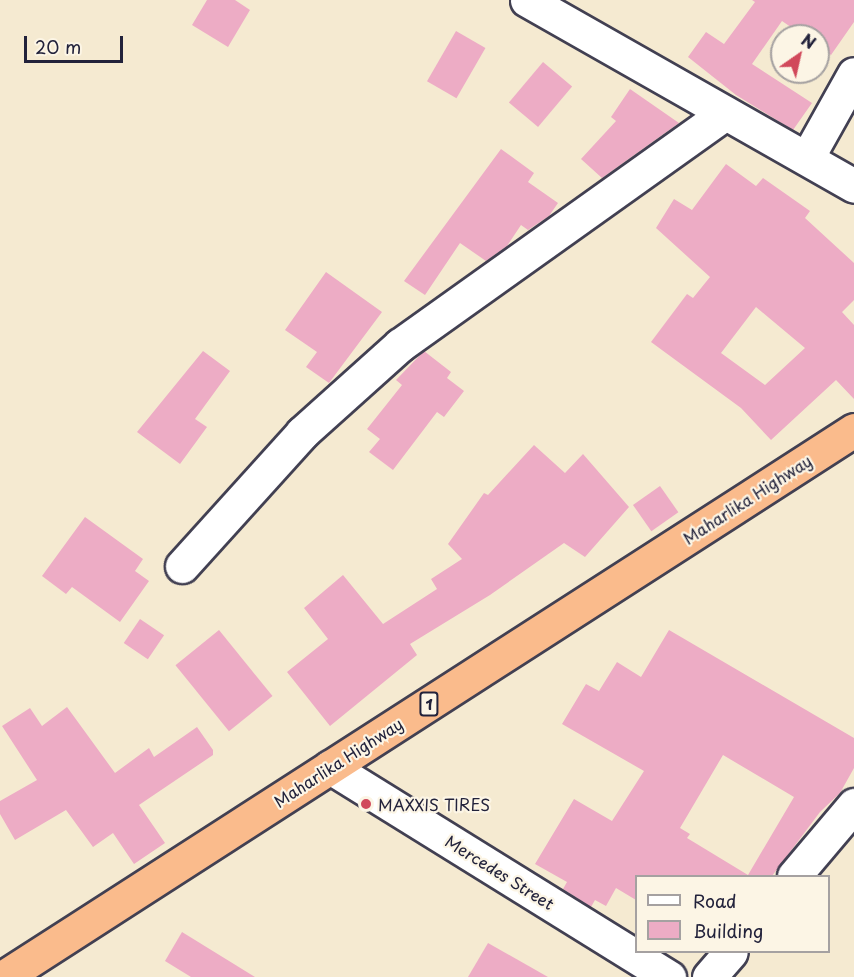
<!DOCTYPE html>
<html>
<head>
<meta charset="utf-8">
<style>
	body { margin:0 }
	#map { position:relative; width:854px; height:977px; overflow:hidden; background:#f5ead1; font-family:"Playpen Sans",sans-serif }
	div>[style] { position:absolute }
	.building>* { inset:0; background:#edacc5; transform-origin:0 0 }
	.roads { filter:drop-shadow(2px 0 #424052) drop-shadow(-2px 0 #424052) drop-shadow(0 2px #424052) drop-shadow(0 -2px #424052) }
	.minor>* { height:33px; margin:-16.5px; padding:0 16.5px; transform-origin:16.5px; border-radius:16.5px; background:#fff }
	.highway>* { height:33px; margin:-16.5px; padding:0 16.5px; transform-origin:16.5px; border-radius:16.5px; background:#fabb8c }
	.dots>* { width:16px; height:16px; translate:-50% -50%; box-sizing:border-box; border:3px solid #fcf5e5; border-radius:50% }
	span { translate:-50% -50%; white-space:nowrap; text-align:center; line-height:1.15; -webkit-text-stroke:4.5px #fcf5e5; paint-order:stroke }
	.shield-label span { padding:2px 4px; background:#fcf5e5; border:2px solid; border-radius:4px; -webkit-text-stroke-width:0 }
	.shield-label { font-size:15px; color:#22223b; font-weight:700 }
	.street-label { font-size:16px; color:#22223b }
	.poi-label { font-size:16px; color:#22223b }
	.left { translate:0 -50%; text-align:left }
	.legend { position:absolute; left:635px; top:875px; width:195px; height:78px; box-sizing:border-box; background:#fcf5e5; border:2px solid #a5a1a1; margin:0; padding:8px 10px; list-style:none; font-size:18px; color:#22223b }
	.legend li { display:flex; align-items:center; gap:12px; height:30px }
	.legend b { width:30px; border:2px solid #a5a1a1 }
	.north { position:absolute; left:770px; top:24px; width:60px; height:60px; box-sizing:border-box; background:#fcf5e5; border:2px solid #a5a1a1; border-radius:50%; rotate:34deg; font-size:16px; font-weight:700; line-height:24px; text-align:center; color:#22223b }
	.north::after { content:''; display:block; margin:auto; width:21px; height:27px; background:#d1495b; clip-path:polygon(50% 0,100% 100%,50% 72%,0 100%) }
	.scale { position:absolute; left:24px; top:36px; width:99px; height:27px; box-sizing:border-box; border:3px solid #22223b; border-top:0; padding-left:8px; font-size:18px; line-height:21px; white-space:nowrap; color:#22223b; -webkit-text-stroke:4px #fcf5e5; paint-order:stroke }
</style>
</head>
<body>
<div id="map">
	<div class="building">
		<div style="clip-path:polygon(207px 0,235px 0,250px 10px,228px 47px,192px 25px)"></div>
		<div style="clip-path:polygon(752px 0,854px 0,854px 22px,831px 55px,818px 46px,818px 36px,804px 36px,782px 21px,752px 64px,812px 103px,793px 130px,736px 95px,688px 57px,706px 32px,724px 44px,755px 2px)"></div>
		<div style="left:456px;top:31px;width:34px;height:58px;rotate:30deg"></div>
		<div style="left:543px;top:62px;width:38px;height:53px;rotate:40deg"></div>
		<div style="clip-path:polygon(630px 89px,679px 123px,602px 178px,581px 159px,616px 121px,611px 117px)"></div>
		<div style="clip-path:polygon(501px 149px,534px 173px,528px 182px,558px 203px,549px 216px,528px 230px,521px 225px,507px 246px,486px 261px,460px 243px,425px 295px,404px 281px)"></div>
		<div style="clip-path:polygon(evenodd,726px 164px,756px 186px,763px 178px,810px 211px,805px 218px,854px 263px,854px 300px,842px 312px,854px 325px,854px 399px,836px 380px,771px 440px,741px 408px,651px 342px,687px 294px,693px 298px,710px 277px,656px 228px,674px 199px,692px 210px,726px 164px,756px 307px,805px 348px,765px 385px,721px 353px,756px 307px)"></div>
		<div style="clip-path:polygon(326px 272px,382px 312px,329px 383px,306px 367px,317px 352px,285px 330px)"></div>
		<div style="clip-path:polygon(203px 351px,230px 371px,195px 419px,207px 427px,180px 464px,137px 432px)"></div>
		<div style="clip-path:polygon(424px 351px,451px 372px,447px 378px,464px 391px,444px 417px,437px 412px,393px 470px,369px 452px,380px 439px,367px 429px,402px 385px,396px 380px)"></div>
		<div style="clip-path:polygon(534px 445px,565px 473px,583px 454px,629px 507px,585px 557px,564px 543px,490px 595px,410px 644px,417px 655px,330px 726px,287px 672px,328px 639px,304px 608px,343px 575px,383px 624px,437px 589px,431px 579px,462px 559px,448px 544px,484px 493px,488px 495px)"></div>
		<div style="left:660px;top:486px;width:32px;height:33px;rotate:55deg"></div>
		<div style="clip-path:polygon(85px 517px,143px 559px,135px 571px,149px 581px,120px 622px,72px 587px,66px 594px,42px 576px)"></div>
		<div style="left:140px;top:619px;width:29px;height:29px;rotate:34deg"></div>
		<div style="left:219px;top:630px;width:85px;height:56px;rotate:51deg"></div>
		<div style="clip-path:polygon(evenodd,669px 630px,854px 738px,854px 768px,840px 793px,820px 812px,772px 876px,636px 876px,636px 900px,616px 888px,606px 906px,595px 900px,591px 907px,563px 889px,567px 882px,535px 864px,574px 799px,612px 821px,644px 771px,562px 724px,586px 684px,599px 691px,617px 662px,641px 677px,669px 630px,723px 755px,794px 797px,748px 875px,687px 838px,690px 834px,680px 828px,723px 755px)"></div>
		<div style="clip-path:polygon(67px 707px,115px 773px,149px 748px,154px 757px,197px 727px,213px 750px,213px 755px,139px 805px,165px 843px,134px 864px,113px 833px,93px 847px,66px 810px,15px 840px,0 814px,0 801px,37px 780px,2px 726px,30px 708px,42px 726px)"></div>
		<div style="clip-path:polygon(182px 932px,255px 977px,191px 977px,165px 961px)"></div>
		<div style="clip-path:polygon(488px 943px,548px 977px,468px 977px)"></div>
	</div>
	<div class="roads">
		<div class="minor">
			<div style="left:527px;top:0;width:376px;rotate:29.6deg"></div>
			<div style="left:807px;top:158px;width:96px;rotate:-60.8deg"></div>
			<div style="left:182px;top:566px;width:179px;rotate:-47.9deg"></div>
			<div style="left:302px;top:433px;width:132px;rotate:-41.9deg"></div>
			<div style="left:400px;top:345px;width:399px;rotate:-35.5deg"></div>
			<div style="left:330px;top:767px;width:399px;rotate:31.8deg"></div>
			<div style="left:794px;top:876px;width:93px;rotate:-49.8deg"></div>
			<div style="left:709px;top:977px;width:33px;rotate:-49deg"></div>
		</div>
		<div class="highway">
			<div style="left:4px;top:977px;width:1011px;rotate:-32.76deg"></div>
		</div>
	</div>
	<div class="dots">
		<div style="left:366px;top:804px;background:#d1495b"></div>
	</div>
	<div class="shield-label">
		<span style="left:429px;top:704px">1</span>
	</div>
	<div class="street-label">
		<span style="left:747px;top:499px;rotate:-33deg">Maharlika Highway</span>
		<span style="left:338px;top:762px;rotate:-33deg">Maharlika Highway</span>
		<span style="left:500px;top:872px;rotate:32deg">Mercedes Street</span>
	</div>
	<div class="poi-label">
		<span class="left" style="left:378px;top:804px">MAXXIS TIRES</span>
	</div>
	<ul class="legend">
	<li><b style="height:8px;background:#fff"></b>Road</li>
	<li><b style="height:16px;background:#edacc5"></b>Building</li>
	</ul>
	<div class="north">N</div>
	<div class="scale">20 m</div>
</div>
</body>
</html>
